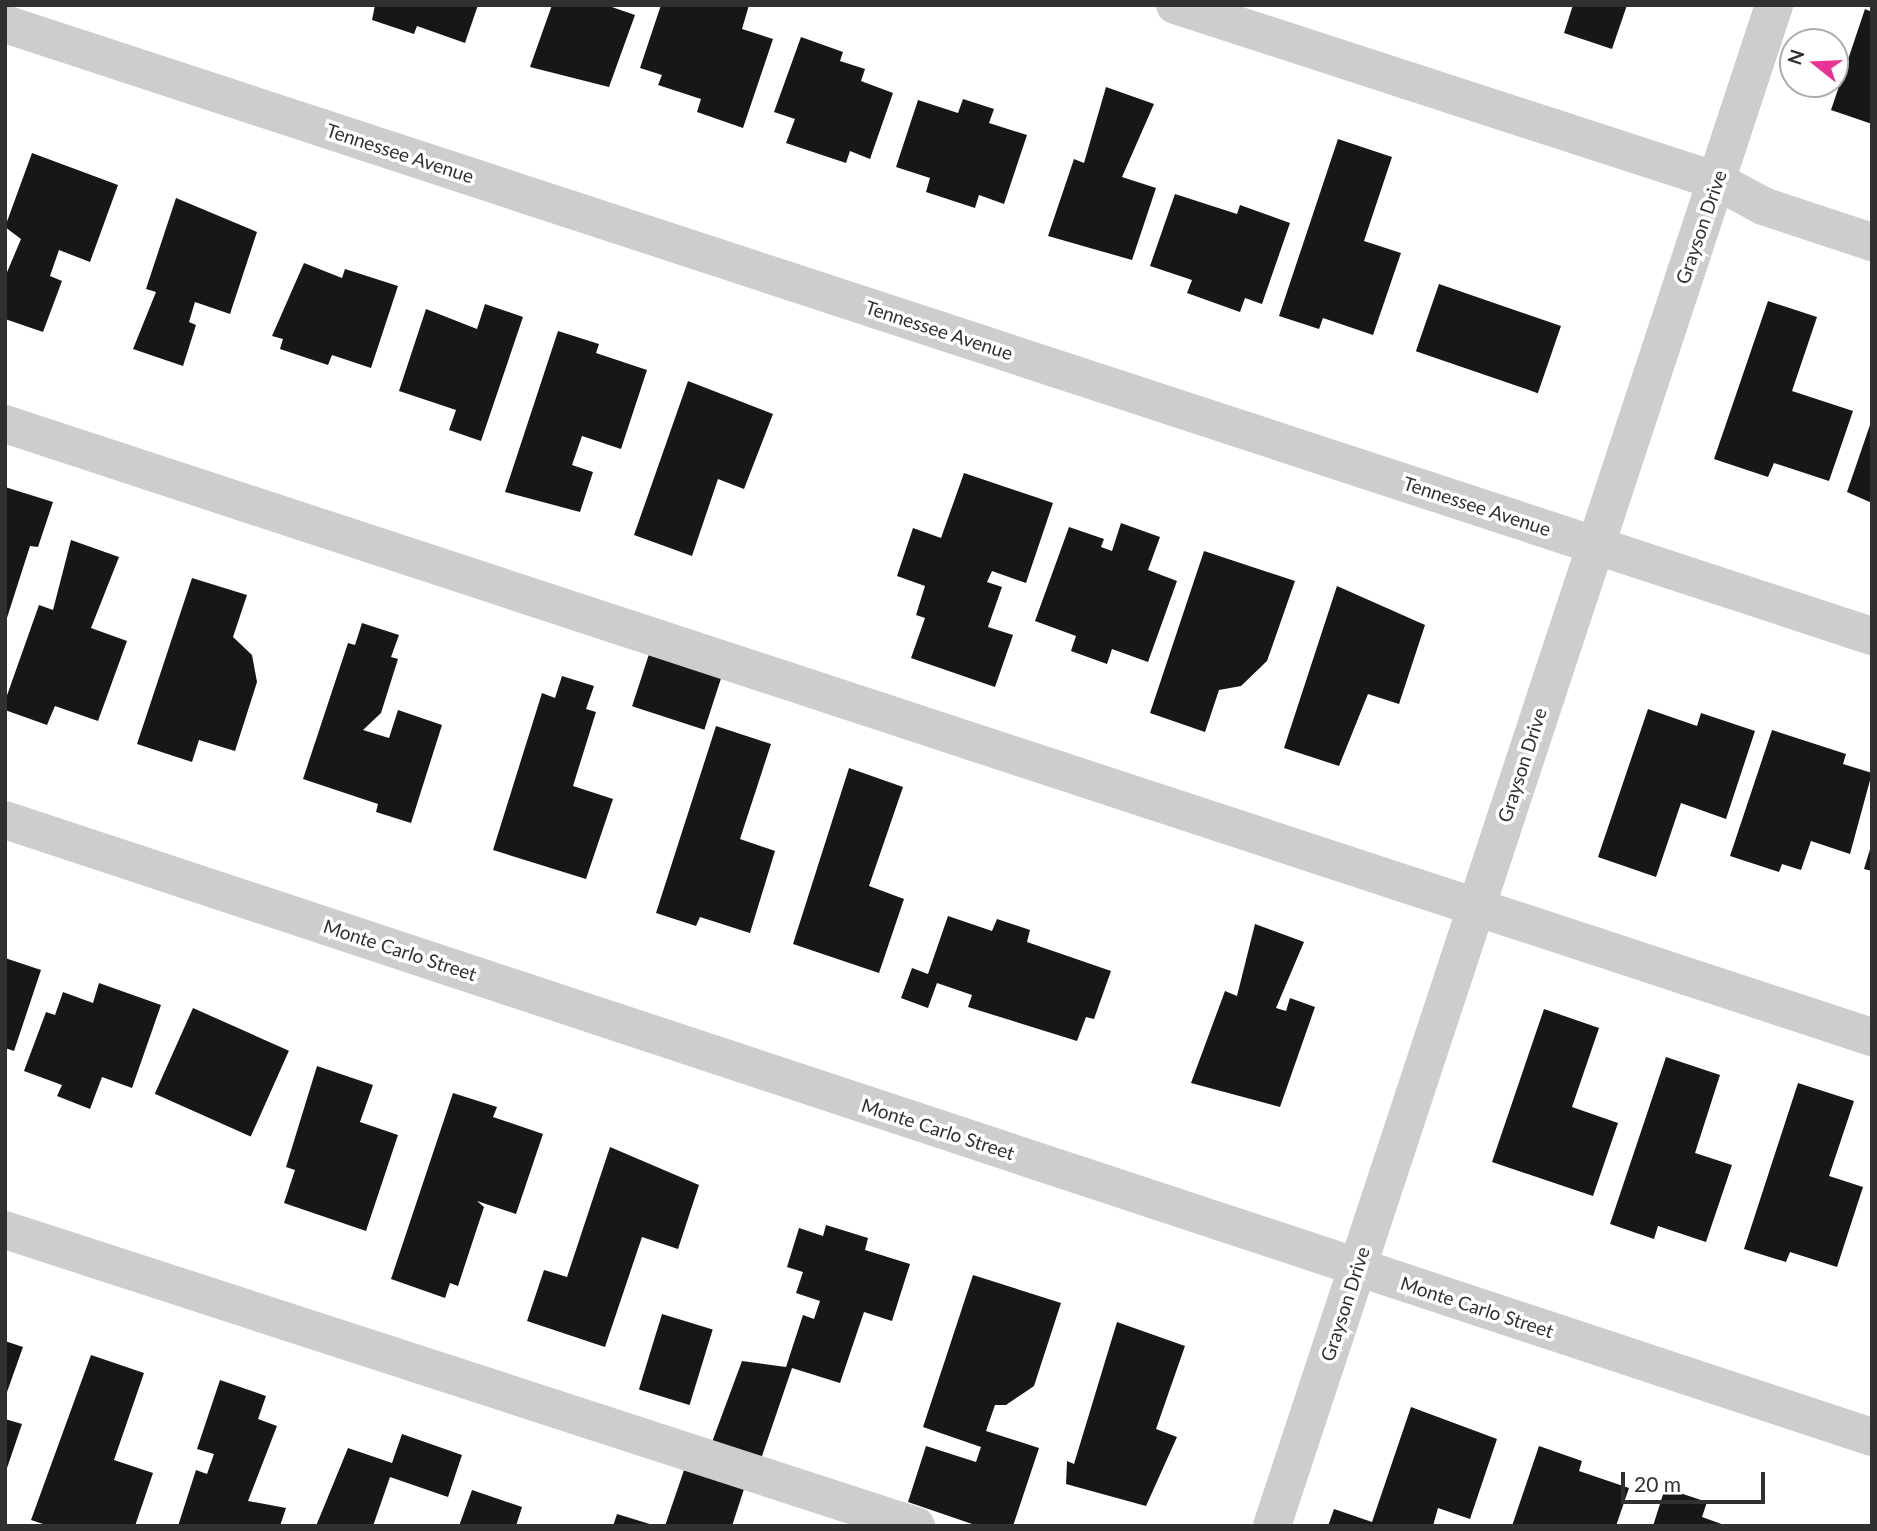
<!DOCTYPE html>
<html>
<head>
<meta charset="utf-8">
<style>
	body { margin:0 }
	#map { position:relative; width:1877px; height:1531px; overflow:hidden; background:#fff; font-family:Lato,sans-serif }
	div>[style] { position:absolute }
	.building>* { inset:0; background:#171717; transform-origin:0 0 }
	.minor>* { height:38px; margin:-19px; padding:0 19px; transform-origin:19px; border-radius:19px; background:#cdcdcd }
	span { translate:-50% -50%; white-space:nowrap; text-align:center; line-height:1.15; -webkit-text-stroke:7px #fff; paint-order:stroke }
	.street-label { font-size:19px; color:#303030 }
	.frame { position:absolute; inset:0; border:7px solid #303030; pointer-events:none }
	.north { position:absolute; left:1779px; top:28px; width:70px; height:70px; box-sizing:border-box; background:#fff; border:2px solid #acacac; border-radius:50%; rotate:288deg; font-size:19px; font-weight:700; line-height:28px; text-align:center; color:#303030 }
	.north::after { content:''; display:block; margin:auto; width:24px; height:32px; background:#e83296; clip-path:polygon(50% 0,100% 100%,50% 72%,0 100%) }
	.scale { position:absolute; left:1621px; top:1472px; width:144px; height:32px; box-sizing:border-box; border:4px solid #303030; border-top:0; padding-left:9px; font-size:21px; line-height:24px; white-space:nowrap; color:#303030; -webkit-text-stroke:5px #fff; paint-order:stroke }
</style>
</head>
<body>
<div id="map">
	<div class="building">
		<div style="clip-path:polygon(375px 5px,478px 5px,465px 43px,417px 26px,414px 34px,372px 20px)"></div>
		<div style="clip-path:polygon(552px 5px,606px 5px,635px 15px,609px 87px,530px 67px)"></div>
		<div style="clip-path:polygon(661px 5px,749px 5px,742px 29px,773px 39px,743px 128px,697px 112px,701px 99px,658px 85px,662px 75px,640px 68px)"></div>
		<div style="clip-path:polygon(1573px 5px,1627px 5px,1612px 49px,1564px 33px)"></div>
		<div style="clip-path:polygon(1865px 9px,1872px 12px,1872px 124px,1831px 110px)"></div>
		<div style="clip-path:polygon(801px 37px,843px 52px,840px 61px,865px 69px,861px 81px,893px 93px,870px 159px,850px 151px,846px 163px,786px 143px,795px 119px,774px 112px)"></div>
		<div style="clip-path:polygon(1106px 87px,1154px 104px,1122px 177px,1156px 188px,1132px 260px,1048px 236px,1074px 159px,1084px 163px)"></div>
		<div style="clip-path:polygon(963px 99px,994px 109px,989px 123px,1027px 135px,1004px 204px,979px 195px,975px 208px,926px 192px,930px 178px,896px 167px,918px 100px,958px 113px)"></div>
		<div style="clip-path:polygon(1338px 139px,1392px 157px,1364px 241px,1401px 253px,1373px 335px,1323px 318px,1319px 329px,1279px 316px)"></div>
		<div style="clip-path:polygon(32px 153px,118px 185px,90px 262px,59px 250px,50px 276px,62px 281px,43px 332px,5px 319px,5px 277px,21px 239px,5px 227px)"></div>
		<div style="clip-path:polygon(1175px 194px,1237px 214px,1240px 205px,1290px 223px,1262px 304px,1245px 298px,1240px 312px,1187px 293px,1192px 280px,1150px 266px)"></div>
		<div style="clip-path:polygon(176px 198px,257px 232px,230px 314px,195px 302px,189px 322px,196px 325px,183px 366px,133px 349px,156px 292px,146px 289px)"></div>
		<div style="clip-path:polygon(304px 263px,342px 278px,345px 269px,398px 286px,371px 368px,332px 355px,328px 365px,280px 349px,283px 339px,272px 336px)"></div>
		<div style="left:1439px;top:284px;width:129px;height:71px;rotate:19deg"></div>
		<div style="clip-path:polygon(1768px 301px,1817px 317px,1792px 391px,1853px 411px,1829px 481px,1774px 463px,1768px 477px,1714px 459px)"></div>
		<div style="clip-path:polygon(485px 304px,523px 317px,481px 441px,449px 430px,456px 410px,399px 391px,426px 309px,477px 329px)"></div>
		<div style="clip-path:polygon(558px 331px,599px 344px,596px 353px,647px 370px,621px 449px,582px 436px,572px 465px,593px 472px,580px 512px,505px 492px)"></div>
		<div style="clip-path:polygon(688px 381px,773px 414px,744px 489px,718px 479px,692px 556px,634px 535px)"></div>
		<div style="clip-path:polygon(1871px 422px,1872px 422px,1872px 503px,1847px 492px)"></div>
		<div style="clip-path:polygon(964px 473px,1053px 503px,1026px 583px,992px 571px,987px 582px,1002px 587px,988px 627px,1013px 635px,995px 687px,911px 658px,925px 618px,916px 615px,925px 586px,897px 576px,913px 528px,941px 538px)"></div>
		<div style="clip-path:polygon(5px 487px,53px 502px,38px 547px,30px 546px,6px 621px)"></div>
		<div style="clip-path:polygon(1121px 523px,1160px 537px,1148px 570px,1177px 581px,1148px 662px,1112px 649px,1107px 664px,1071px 651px,1076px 636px,1035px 621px,1069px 527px,1104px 539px,1101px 547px,1112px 551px)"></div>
		<div style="clip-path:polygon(71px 540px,119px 557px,91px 628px,127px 641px,98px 721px,55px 706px,47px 725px,5px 710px,5px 701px,39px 605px,53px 610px)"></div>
		<div style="clip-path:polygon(1204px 551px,1295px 581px,1267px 661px,1241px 686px,1219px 690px,1205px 732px,1150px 713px)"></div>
		<div style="clip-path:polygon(192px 578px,247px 595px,233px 637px,252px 655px,257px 682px,235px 751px,199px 740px,192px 762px,137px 744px)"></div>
		<div style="clip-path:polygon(1337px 586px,1425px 625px,1399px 704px,1368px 694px,1339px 766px,1284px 748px)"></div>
		<div style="clip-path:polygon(362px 623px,399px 635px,391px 657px,398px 659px,381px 713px,363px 730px,389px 738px,398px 710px,442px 725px,411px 823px,376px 812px,378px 804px,303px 779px,348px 643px,355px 645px)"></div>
		<div style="left:650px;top:651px;width:76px;height:58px;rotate:18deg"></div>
		<div style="clip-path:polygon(562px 676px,594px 686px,586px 709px,596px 712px,573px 786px,613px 799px,586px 879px,493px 850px,542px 693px,555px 698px)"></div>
		<div style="clip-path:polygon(1648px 709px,1697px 726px,1701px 713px,1755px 731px,1726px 819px,1681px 803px,1656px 877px,1598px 857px)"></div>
		<div style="clip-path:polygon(716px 726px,771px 744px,740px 839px,775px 851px,750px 933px,700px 917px,696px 926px,656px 913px)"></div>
		<div style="clip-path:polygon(1772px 730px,1846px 754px,1843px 764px,1872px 773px,1850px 854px,1811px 841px,1801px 870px,1782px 864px,1779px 872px,1730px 856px)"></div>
		<div style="clip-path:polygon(849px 768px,903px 787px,869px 886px,904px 899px,879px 973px,793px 944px)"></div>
		<div style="clip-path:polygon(1871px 846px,1872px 846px,1872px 871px,1864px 869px)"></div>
		<div style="clip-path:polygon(948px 916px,992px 931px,997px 919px,1030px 930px,1027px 942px,1111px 971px,1094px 1019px,1086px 1017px,1077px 1041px,968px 1007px,972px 995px,937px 983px,928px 1008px,901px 998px,912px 968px,928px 974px)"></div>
		<div style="clip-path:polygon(1255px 924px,1304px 942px,1276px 1008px,1286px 1011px,1290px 998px,1315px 1007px,1280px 1107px,1191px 1083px,1225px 991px,1237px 996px)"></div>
		<div style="clip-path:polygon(5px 958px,41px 970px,14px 1051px,5px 1048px)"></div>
		<div style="clip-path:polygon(99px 983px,161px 1005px,132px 1088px,102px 1077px,90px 1109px,57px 1096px,62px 1085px,24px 1071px,46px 1012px,55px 1015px,63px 992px,93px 1003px)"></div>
		<div style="left:193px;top:1008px;width:105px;height:94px;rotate:24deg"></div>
		<div style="clip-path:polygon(1544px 1009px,1599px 1028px,1572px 1107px,1618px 1123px,1593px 1196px,1492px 1162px)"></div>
		<div style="clip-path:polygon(1666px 1057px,1720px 1075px,1695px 1153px,1732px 1165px,1706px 1242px,1658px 1226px,1654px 1239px,1610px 1224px)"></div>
		<div style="clip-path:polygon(317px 1066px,373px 1085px,360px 1122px,398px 1135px,366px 1231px,284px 1203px,295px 1170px,286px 1167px)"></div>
		<div style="clip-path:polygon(1798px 1083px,1854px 1101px,1829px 1176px,1863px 1187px,1837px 1267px,1790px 1252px,1786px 1262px,1744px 1249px)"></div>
		<div style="clip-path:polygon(453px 1093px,497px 1107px,493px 1117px,543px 1134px,516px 1214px,477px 1201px,484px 1207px,458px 1286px,450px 1283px,445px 1298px,391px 1279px)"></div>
		<div style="clip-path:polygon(610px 1147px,699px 1185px,678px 1249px,642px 1237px,605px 1347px,527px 1321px,544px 1270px,567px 1277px)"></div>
		<div style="clip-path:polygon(826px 1225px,868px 1238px,865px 1250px,910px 1264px,892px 1321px,864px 1312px,840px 1383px,792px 1368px,761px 1459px,712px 1442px,742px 1361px,786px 1367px,803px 1315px,814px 1319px,820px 1301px,796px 1293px,803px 1272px,787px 1267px,799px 1228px,823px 1236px)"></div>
		<div style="clip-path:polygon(973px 1275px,1061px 1303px,1034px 1386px,1006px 1405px,995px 1405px,986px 1431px,1039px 1448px,1013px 1526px,978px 1526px,908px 1502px,926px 1446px,976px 1462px,981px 1447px,923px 1427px)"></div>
		<div style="left:662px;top:1314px;width:53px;height:79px;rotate:17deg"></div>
		<div style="clip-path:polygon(1117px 1322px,1185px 1346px,1156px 1429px,1177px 1437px,1146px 1506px,1066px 1484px,1067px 1461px,1074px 1464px)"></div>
		<div style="clip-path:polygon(5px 1341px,23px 1347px,7px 1392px,5px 1391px)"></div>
		<div style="clip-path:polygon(91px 1355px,144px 1373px,114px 1460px,153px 1473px,135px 1526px,49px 1526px,31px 1520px)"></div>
		<div style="clip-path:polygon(220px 1380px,266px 1396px,258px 1419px,277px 1426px,248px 1501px,286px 1508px,280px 1526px,178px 1526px,196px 1470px,207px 1474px,214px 1454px,197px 1449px)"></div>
		<div style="clip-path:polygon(1411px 1407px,1497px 1439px,1470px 1519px,1438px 1508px,1433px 1526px,1328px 1526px,1334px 1509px,1372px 1522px)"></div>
		<div style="clip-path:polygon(5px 1419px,22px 1424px,6px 1471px,5px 1471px)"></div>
		<div style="clip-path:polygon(402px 1434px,462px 1455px,448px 1497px,390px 1477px,373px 1526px,316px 1526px,348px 1448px,392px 1463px)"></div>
		<div style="clip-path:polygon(1539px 1446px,1582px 1461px,1579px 1471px,1629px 1488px,1616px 1526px,1512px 1526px)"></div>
		<div style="clip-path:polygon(684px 1470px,744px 1489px,732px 1526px,665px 1526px)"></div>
		<div style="clip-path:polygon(1665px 1488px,1707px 1502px,1702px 1517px,1727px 1526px,1653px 1526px)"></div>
		<div style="clip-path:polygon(472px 1490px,522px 1507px,516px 1526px,459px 1526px)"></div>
		<div style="clip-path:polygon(617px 1514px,653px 1525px,653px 1526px,613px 1526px)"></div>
	</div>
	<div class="minor">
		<div style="left:1175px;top:5px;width:570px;rotate:17.99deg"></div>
		<div style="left:1717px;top:181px;width:52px;rotate:28.5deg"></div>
		<div style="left:1763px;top:206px;width:115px;rotate:18.3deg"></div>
		<div style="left:5px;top:24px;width:1965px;rotate:18.15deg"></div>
		<div style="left:5px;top:424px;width:1965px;rotate:18.18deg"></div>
		<div style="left:5px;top:820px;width:1966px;rotate:18.29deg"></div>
		<div style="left:5px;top:1230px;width:958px;rotate:18deg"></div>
		<div style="left:1272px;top:1526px;width:1602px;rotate:-71.73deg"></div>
	</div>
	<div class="street-label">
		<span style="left:400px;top:153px;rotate:18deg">Tennessee Avenue</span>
		<span style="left:1701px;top:227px;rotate:-71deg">Grayson Drive</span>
		<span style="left:939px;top:330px;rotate:18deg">Tennessee Avenue</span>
		<span style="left:1477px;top:506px;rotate:18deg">Tennessee Avenue</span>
		<span style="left:1522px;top:765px;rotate:-72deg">Grayson Drive</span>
		<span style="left:400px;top:950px;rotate:18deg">Monte Carlo Street</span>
		<span style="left:938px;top:1129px;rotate:18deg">Monte Carlo Street</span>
		<span style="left:1345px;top:1304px;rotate:-72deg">Grayson Drive</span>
		<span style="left:1477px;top:1307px;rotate:18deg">Monte Carlo Street</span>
	</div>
	<div class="frame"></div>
	<div class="north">N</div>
	<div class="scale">20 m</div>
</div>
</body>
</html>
